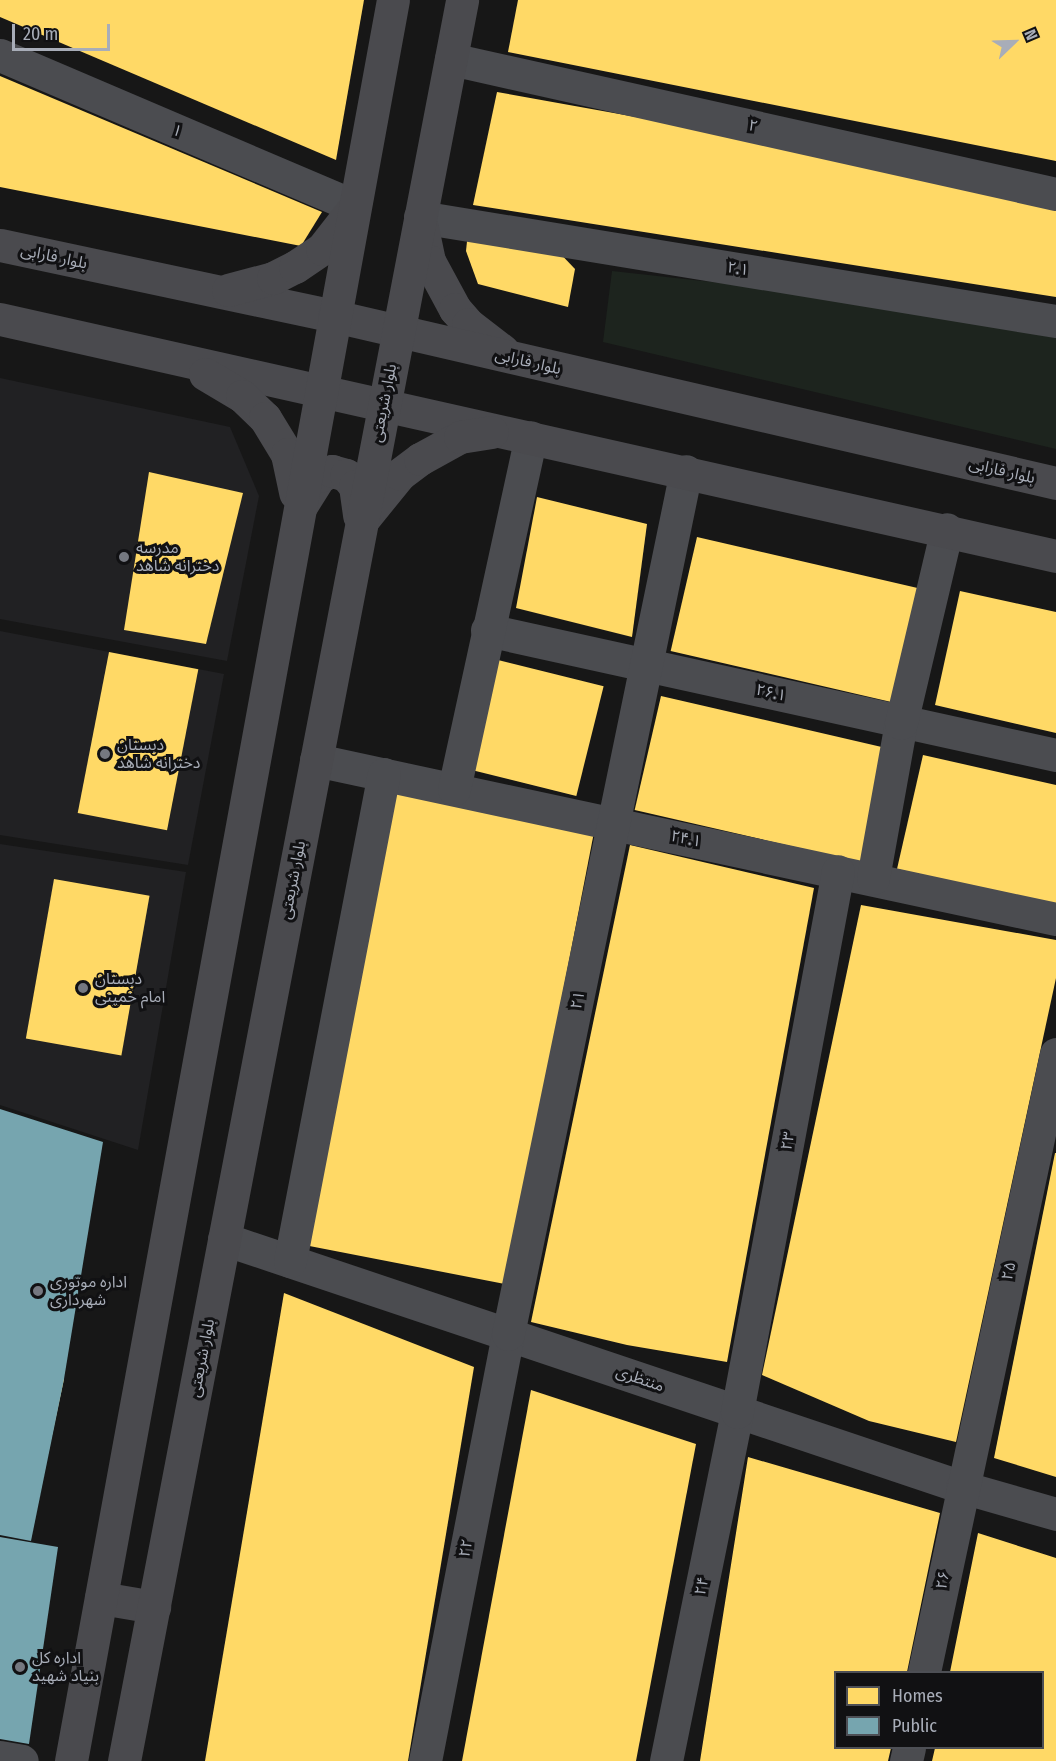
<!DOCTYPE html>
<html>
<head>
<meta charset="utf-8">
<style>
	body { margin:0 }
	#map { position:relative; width:1056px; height:1761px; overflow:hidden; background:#171717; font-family:"Fira Sans Condensed","Noto Sans Arabic",sans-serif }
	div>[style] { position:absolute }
	.built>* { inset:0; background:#212123 }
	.green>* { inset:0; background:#1d241e }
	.homes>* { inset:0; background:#ffd966; transform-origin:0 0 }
	.public>* { inset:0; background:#76a5af }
	.street>* { height:33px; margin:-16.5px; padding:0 16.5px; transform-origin:16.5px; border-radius:16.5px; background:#4b4c50 }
	.secondary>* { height:33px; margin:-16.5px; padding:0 16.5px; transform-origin:16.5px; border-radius:16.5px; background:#4a4a4e }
	.dots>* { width:16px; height:16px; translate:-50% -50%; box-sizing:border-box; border:3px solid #111113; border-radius:50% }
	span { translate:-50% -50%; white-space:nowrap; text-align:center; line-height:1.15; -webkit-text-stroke:6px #111113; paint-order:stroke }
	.street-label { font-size:16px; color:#a8adb8 }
	.poi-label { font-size:16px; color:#a8adb8 }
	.left { translate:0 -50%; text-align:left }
	.legend { position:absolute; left:834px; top:1671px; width:210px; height:78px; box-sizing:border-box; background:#111113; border:2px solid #4d4f55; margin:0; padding:8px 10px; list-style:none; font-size:18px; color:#a8adb8 }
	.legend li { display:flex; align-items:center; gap:12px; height:30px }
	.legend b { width:30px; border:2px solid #4d4f55 }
	.north { position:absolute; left:984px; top:12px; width:60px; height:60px; -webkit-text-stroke:4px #111113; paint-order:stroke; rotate:67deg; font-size:16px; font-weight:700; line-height:24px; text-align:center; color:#a8adb8 }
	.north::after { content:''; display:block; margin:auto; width:21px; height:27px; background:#a8adb8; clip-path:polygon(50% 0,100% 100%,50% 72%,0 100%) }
	.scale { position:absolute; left:12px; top:24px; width:98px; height:27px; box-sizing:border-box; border:3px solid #a8adb8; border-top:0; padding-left:8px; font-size:18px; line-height:21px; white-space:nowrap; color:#a8adb8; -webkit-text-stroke:4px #111113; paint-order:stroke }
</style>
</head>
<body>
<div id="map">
	<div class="built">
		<div style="clip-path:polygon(0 378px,230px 427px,259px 496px,227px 661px,0 619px)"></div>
		<div style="clip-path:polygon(0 631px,224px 674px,188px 865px,0 835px)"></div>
		<div style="clip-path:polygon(0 844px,186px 872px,138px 1150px,0 1105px)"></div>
	</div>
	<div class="green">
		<div style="clip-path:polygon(612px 271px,838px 296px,1056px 338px,1056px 449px,603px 342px)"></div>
	</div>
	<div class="homes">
		<div style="clip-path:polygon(0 0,364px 0,336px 160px,0 17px)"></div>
		<div style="clip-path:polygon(518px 0,1056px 0,1056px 161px,508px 52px)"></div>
		<div style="clip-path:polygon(0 76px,322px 212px,301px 246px,0 187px)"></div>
		<div style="clip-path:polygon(497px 92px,1021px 186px,1056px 196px,1056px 297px,473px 205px)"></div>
		<div style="clip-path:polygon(468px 232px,554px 247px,575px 269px,568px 307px,478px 284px,466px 251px)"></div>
		<div style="clip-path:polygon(149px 472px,243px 493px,206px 644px,124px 630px)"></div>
		<div style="clip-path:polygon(537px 497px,647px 524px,632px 637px,516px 608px)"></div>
		<div style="left:697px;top:537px;width:233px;height:117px;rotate:13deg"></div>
		<div style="clip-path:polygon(960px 591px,1056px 612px,1056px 733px,935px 705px)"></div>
		<div style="left:109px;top:652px;width:91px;height:164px;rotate:11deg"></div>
		<div style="left:494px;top:659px;width:113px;height:113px;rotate:14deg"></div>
		<div style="left:661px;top:696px;width:232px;height:117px;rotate:13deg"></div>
		<div style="clip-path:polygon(923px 755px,1056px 785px,1056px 906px,897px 869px)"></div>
		<div style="left:395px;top:792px;width:203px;height:462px;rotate:11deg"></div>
		<div style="clip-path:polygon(630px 845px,814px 888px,727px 1362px,627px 1345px,531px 1322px)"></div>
		<div style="left:54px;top:879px;width:97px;height:162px;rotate:10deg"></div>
		<div style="clip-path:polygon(861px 905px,1056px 940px,1056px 978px,956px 1442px,869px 1421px,762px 1375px)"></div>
		<div style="clip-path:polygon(1055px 1153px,1056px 1153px,1056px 1477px,994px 1458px)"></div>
		<div style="clip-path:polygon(0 1227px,85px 1241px,67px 1341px,0 1329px)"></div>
		<div style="clip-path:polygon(284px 1293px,474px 1367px,408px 1761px,205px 1761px)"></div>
		<div style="clip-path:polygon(0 1366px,64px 1379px,42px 1482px,0 1473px)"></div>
		<div style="clip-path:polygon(531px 1390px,696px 1444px,636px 1761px,462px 1761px)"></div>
		<div style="clip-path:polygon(748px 1457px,940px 1513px,907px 1672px,836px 1672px,836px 1748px,891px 1748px,888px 1761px,700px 1761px)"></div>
		<div style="clip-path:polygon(978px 1533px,1056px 1558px,1056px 1761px,932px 1761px,935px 1748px,1042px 1748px,1042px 1672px,950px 1672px)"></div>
		<div style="clip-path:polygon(0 1550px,38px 1559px,24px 1671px,0 1664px)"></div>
	</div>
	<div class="public">
		<div style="clip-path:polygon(0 1109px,103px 1142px,64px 1379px,31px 1541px,0 1535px)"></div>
		<div style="clip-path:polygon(0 1537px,58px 1547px,29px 1744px,0 1739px)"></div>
	</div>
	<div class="street">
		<div style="left:0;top:55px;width:385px;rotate:23.1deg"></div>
		<div style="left:451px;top:59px;width:620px;rotate:12.58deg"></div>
		<div style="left:420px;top:217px;width:644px;rotate:9.29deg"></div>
		<div style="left:487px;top:630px;width:583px;rotate:12.39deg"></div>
		<div style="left:316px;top:760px;width:757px;rotate:12.13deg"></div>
		<div style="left:454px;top:789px;width:360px;rotate:-77.7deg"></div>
		<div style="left:873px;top:878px;width:158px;rotate:-79.8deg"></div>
		<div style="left:901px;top:723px;width:199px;rotate:-76.7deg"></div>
		<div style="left:224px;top:1239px;width:779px;rotate:18.57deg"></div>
		<div style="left:962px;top:1487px;width:98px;rotate:16deg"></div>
		<div style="left:290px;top:1261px;width:496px;rotate:-79.1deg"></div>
		<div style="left:924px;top:1672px;width:632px;rotate:-77.94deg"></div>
		<div style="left:0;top:1757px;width:22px;rotate:10deg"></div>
		<div style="left:425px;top:1761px;width:435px;rotate:-79deg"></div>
		<div style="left:508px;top:1334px;width:881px;rotate:-78.35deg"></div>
		<div style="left:666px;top:1761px;width:356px;rotate:-78.5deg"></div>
		<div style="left:737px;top:1412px;width:550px;rotate:-79.43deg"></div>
		<div style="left:906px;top:1761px;width:13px;rotate:-77deg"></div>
	</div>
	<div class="secondary">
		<div style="left:422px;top:228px;width:34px;rotate:78deg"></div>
		<div style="left:429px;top:261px;width:55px;rotate:61.6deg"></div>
		<div style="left:455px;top:309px;width:20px;rotate:49deg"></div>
		<div style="left:468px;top:324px;width:44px;rotate:37.6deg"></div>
		<div style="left:0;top:245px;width:341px;rotate:12deg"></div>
		<div style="left:334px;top:316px;width:741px;rotate:13.02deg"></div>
		<div style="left:228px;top:290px;width:47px;rotate:-14.9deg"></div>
		<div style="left:273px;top:278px;width:25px;rotate:-27deg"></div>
		<div style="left:295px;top:267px;width:32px;rotate:-34deg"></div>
		<div style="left:322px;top:249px;width:46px;rotate:-52.1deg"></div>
		<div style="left:0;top:319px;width:1082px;rotate:12.65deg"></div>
		<div style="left:205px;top:374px;width:43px;rotate:30.7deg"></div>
		<div style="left:242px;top:396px;width:32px;rotate:44deg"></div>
		<div style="left:265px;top:418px;width:42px;rotate:58.6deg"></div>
		<div style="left:287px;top:454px;width:40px;rotate:78deg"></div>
		<div style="left:301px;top:506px;width:36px;rotate:-58deg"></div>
		<div style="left:320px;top:476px;width:13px;rotate:-23deg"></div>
		<div style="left:332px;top:471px;width:15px;rotate:16deg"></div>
		<div style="left:346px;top:475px;width:14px;rotate:51deg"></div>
		<div style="left:355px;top:486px;width:30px;rotate:82deg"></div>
		<div style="left:365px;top:517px;width:55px;rotate:-50.9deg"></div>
		<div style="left:400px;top:474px;width:25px;rotate:-37deg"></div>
		<div style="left:420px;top:459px;width:46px;rotate:-28.8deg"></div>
		<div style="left:460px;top:437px;width:32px;rotate:-9deg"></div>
		<div style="left:101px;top:1598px;width:54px;rotate:9.6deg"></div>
		<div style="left:71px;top:1761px;width:1790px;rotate:-79.64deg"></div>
		<div style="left:124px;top:1761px;width:1793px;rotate:-79.13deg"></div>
	</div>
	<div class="dots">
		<div style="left:124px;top:557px;background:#757880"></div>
		<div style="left:105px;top:754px;background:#757880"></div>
		<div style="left:83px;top:988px;background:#757880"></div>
		<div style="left:38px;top:1291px;background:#757880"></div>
		<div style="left:20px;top:1667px;background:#757880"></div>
	</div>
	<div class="street-label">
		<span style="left:753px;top:126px;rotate:13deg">۲</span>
		<span style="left:177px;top:131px;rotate:23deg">۱</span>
		<span style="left:54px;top:257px;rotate:12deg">بلوار فارابی</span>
		<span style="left:738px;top:269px;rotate:9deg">۲.۱</span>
		<span style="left:528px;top:362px;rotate:13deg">بلوار فارابی</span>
		<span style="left:384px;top:403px;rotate:-79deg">بلوار شریعتی</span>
		<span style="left:1002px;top:471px;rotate:13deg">بلوار فارابی</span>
		<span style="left:771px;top:693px;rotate:13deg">۲۶.۱</span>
		<span style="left:686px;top:839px;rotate:12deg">۲۴.۱</span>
		<span style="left:293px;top:880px;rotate:-79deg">بلوار شریعتی</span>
		<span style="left:578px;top:1000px;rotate:-78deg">۲۱</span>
		<span style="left:788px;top:1141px;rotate:-79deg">۲۳</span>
		<span style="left:1009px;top:1271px;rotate:-78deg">۲۵</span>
		<span style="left:202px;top:1358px;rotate:-79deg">بلوار شریعتی</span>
		<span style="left:640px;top:1379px;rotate:19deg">منتظری</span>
		<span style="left:466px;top:1548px;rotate:-79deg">۲۲</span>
		<span style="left:943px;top:1580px;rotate:-79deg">۲۶</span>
		<span style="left:702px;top:1586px;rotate:-78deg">۲۴</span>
	</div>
	<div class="poi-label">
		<span class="left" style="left:136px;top:557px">مدرسه<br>دخترانه شاهد</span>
		<span class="left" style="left:117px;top:754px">دبستان<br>دخترانه شاهد</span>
		<span class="left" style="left:95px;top:988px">دبستان<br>امام خمینی</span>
		<span class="left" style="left:50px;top:1291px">اداره موتوری<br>شهرداری</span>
		<span class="left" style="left:32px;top:1667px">اداره کل<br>بنیاد شهید</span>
	</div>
	<ul class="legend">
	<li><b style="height:16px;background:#ffd966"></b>Homes</li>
	<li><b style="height:16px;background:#76a5af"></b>Public</li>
	</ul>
	<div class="north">N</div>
	<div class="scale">20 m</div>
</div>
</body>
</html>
